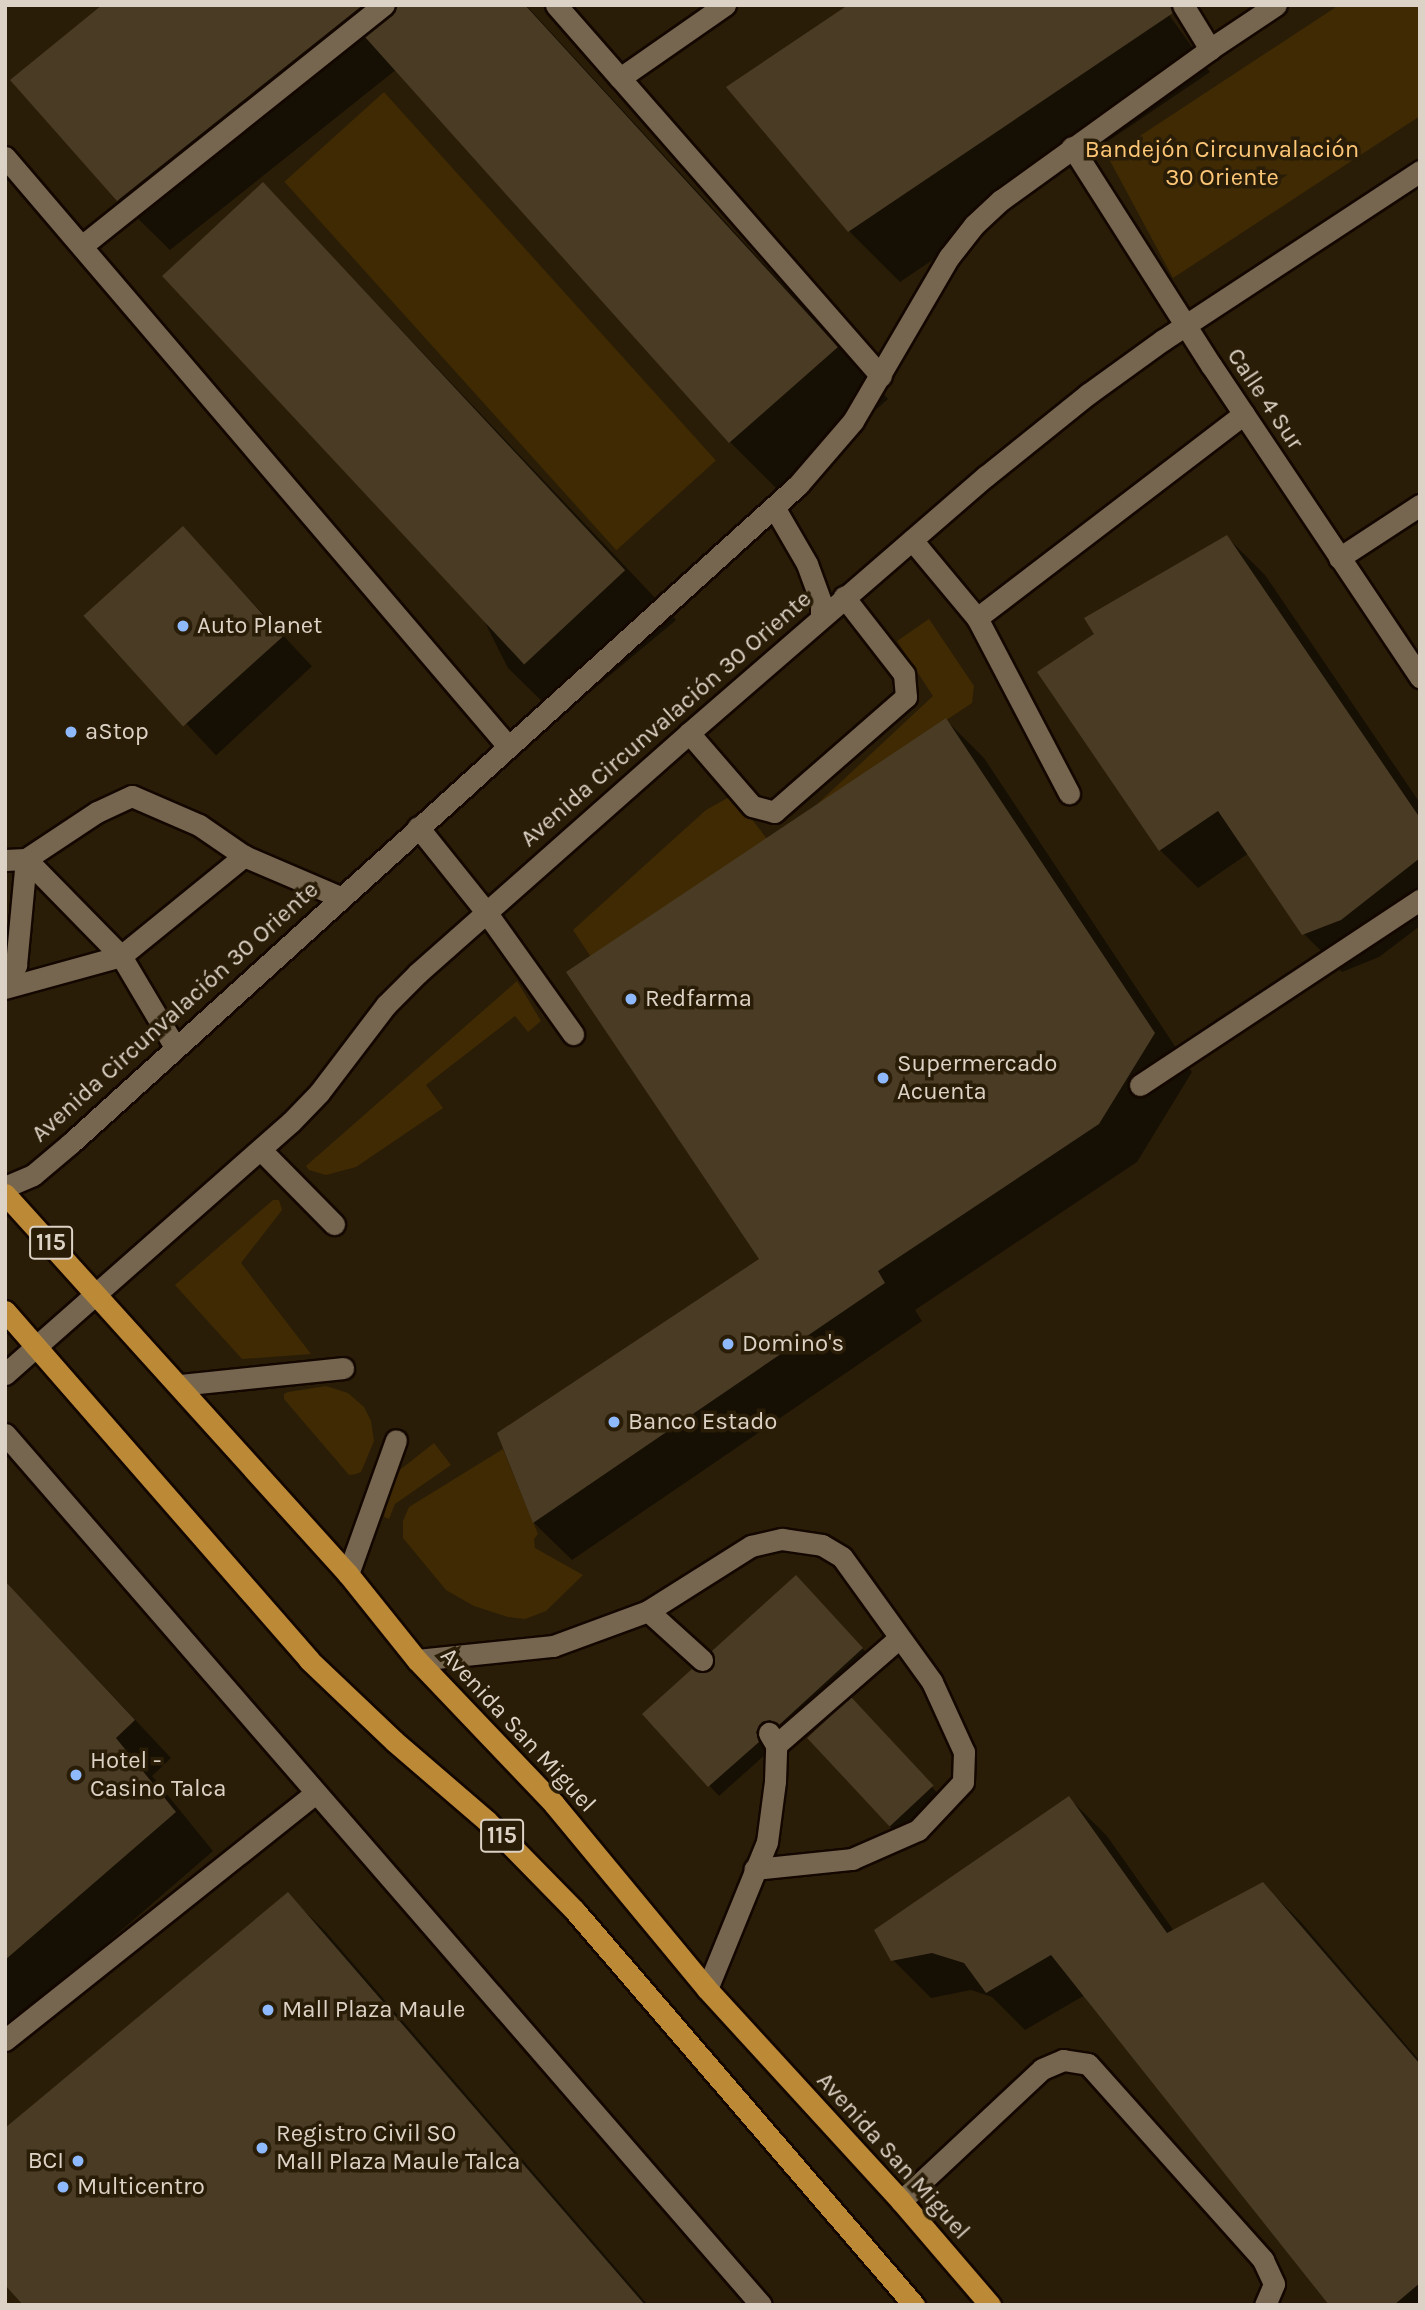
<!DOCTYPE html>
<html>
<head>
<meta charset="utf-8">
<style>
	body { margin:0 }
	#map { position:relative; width:1425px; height:2310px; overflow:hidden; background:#2a1d07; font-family:Karla,sans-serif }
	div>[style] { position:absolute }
	.green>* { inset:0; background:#3f2a03; transform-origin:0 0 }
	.shadow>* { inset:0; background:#0007; transform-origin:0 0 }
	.building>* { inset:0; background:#4a3b25; transform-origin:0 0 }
	.roads { filter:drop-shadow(2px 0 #130700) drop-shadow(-2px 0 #130700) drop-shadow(0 2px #130700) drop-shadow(0 -2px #130700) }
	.lane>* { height:21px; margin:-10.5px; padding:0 10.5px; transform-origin:10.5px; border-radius:10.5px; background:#76664f }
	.street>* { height:21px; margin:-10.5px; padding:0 10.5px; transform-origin:10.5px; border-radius:10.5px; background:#76664f }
	.secondary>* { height:21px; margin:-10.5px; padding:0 10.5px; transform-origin:10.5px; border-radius:10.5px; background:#76664f }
	.highway>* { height:21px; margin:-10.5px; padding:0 10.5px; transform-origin:10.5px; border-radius:10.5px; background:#bc8a37 }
	.dots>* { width:19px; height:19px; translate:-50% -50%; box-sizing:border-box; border:4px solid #2a1d07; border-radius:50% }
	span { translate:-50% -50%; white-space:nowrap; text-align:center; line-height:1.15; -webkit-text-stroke:7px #2a1d07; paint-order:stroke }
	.shield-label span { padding:2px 5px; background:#2a1d07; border:2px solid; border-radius:5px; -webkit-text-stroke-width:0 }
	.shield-label { font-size:23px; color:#dcd2c5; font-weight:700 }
	.park-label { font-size:24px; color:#fcc676 }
	.street-label { font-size:24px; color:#dcd2c5 }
	.poi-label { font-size:24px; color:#dcd2c5 }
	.left { translate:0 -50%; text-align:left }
	.right { translate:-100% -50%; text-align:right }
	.frame { position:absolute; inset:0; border:7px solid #dcd2c5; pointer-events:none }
</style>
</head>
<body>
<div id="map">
	<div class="green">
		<div style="clip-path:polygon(1339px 5px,1420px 5px,1420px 116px,1173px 278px,1108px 157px)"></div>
		<div style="left:384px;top:92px;width:496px;height:134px;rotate:48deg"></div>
		<div style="clip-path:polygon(929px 619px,974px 686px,972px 703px,812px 809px,933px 696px,897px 641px)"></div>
		<div style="clip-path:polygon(733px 795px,767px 839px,591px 957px,573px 930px,706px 810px)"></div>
		<div style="clip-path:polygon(517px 981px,541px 1021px,528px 1032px,515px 1016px,426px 1085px,443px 1108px,356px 1167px,326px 1175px,309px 1170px,306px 1166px)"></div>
		<div style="clip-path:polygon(273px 1200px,279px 1200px,282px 1210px,241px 1263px,311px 1354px,242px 1359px,175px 1285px)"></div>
		<div style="clip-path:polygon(326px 1386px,348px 1393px,364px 1407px,371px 1421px,374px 1441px,361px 1472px,356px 1474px,349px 1475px,284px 1399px,284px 1394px,288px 1392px)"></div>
		<div style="clip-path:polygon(434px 1443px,451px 1465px,395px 1504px,389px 1519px,384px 1517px,391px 1482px,401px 1469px)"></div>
		<div style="clip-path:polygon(503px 1449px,538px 1534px,534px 1539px,535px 1548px,583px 1575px,546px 1611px,525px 1619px,508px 1617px,474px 1606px,446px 1590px,403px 1538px,403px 1521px,409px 1507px)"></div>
	</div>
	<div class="shadow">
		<div style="clip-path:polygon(105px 5px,526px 5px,888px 399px,781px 493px,730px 442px,397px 69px,170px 250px,119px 200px)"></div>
		<div style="clip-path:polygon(1162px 5px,1210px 72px,900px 282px,849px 231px)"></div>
		<div style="clip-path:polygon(263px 184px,676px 620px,559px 718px,508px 668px)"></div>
		<div style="left:183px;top:528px;width:189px;height:131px;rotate:47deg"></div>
		<div style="clip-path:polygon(1227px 537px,1265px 575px,1420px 803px,1420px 926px,1379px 957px,1342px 972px,1304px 934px,1249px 853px,1198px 888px,1160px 850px,1097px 634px)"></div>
		<div style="clip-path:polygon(946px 720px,984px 758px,1192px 1072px,1137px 1162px,915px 1310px,922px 1321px,572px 1560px,534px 1523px,499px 1434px,762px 1259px)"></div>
		<div style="clip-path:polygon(5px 1581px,171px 1758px,152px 1776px,213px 1851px,5px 2031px)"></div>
		<div style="clip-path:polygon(806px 1587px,872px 1659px,719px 1796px,644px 1714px,700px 1675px,712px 1671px)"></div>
		<div style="clip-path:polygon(861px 1709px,941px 1797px,899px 1835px,889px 1826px)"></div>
		<div style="clip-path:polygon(1069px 1798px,1107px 1836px,1174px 1931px,1263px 1884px,1301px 1922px,1420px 2061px,1420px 2305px,1331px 2305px,1085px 1995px,1025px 2030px,992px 1997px,971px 1990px,931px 1998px,893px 1960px)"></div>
		<div style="clip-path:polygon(288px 1895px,326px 1932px,648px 2305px,25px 2305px)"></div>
	</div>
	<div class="building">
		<div style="clip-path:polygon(102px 5px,363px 5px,117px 201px,10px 80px)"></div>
		<div style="clip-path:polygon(397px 5px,525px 5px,838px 347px,729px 443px,365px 37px,392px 15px)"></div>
		<div style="clip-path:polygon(848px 5px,1170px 5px,1173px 13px,848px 232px,726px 87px)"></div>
		<div style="left:263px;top:182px;width:531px;height:138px;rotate:47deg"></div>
		<div style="left:183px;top:526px;width:149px;height:134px;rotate:48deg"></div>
		<div style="clip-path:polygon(1227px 535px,1420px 818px,1420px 858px,1341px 920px,1302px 935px,1218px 811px,1159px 851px,1037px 672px,1094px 634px,1084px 618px)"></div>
		<div style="clip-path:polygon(946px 718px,1155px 1033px,1099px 1124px,878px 1271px,885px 1283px,533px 1523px,497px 1433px,759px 1259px,566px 972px)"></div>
		<div style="clip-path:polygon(796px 1575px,863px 1648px,779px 1725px,770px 1720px,762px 1722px,756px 1732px,759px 1742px,708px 1787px,642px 1714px,692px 1669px,700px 1673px,711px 1669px,715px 1662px,712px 1651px)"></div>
		<div style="clip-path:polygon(5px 1581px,135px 1720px,116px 1738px,176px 1812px,5px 1960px)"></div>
		<div style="left:851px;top:1697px;width:121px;height:60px;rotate:47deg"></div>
		<div style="clip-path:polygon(1069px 1796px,1167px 1933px,1263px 1882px,1420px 2064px,1420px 2283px,1394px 2305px,1329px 2305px,1051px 1955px,986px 1993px,964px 1963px,932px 1953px,891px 1961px,874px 1930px)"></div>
		<div style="clip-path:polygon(288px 1892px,645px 2305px,23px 2305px,5px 2285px,5px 2128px)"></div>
	</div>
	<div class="roads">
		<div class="lane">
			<div style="left:556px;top:5px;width:97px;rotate:48.8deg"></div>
			<div style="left:620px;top:78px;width:128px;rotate:-34.8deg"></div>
			<div style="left:620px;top:78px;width:396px;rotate:48.8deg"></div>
			<div style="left:5px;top:157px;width:773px;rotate:49.51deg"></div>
			<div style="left:83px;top:245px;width:385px;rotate:-38.6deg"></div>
			<div style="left:912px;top:540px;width:102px;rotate:50.2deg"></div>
			<div style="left:977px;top:618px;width:336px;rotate:-37.4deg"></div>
			<div style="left:977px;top:618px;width:198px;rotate:62.3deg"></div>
			<div style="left:689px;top:733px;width:96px;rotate:49.2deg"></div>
			<div style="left:752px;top:806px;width:23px;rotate:15deg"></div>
			<div style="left:774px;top:812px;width:175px;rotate:-41.1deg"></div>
			<div style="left:906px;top:697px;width:23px;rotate:-95deg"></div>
			<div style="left:904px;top:674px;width:98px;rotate:-127.9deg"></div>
			<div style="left:418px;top:827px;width:109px;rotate:51.3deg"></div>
			<div style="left:486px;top:912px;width:150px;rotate:54.5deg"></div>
			<div style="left:26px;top:859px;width:136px;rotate:45.6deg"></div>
			<div style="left:121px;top:956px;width:106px;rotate:59.3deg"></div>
			<div style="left:5px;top:860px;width:21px;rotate:-3deg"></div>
			<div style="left:26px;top:859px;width:85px;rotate:-33.5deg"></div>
			<div style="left:97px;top:812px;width:38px;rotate:-25deg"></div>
			<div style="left:132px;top:796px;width:73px;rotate:23.4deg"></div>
			<div style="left:199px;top:825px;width:55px;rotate:34.6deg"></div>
			<div style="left:244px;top:856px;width:104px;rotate:23.1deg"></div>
			<div style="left:5px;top:987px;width:25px;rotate:-63deg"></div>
			<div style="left:16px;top:965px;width:106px;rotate:-84.6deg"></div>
			<div style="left:5px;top:988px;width:120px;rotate:-15.4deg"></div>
			<div style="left:121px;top:956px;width:159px;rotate:-39.1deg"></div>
			<div style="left:1140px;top:1085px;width:336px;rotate:-33.5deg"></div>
			<div style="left:261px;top:1150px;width:104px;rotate:45.4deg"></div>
			<div style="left:179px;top:1385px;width:165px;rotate:-5.9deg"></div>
			<div style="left:348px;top:1574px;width:142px;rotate:-70.3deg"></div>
			<div style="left:648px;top:1611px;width:122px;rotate:-32.3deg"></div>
			<div style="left:751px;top:1546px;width:32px;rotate:-13deg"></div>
			<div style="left:782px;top:1539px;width:40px;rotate:8.5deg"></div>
			<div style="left:822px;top:1545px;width:23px;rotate:31deg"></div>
			<div style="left:842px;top:1557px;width:154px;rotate:54.2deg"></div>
			<div style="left:932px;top:1682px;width:77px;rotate:65.4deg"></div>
			<div style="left:964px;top:1752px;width:30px;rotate:92deg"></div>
			<div style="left:963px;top:1782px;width:66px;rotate:133.2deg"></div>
			<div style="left:918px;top:1830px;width:72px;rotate:156.3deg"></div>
			<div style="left:852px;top:1859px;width:98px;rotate:174.1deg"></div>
			<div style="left:417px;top:1660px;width:137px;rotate:-5.9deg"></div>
			<div style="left:553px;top:1646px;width:101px;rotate:-20.2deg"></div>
			<div style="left:648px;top:1611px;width:73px;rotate:42.2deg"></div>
			<div style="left:776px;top:1745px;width:163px;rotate:-41deg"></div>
			<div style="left:707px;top:1989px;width:159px;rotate:-67.8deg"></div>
			<div style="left:767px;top:1842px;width:62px;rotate:-82.5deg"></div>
			<div style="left:775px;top:1781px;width:36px;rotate:-88deg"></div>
			<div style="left:776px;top:1745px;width:14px;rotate:-120deg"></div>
			<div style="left:5px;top:2040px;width:397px;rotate:-38.5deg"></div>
			<div style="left:901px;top:2201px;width:193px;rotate:-43.1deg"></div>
			<div style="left:1042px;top:2069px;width:23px;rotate:-23deg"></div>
			<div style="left:1063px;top:2060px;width:25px;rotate:9deg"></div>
			<div style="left:1088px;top:2064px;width:263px;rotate:48.2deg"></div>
			<div style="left:1263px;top:2260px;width:26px;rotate:65deg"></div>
			<div style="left:1274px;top:2284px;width:23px;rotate:113deg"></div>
		</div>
		<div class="street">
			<div style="left:1183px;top:5px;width:52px;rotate:58.5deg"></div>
			<div style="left:1072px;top:147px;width:259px;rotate:57.5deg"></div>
			<div style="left:1211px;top:365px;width:376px;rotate:56.2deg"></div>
			<div style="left:1339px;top:558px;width:97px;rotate:-33.2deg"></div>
			<div style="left:5px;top:1434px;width:1153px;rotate:49.04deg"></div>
		</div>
		<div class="secondary">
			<div style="left:774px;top:507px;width:66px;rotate:59.9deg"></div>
			<div style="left:807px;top:564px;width:40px;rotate:69.8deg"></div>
			<div style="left:821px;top:602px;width:15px;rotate:90deg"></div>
			<div style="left:5px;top:1187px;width:30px;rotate:-23deg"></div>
			<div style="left:33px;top:1175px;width:50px;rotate:-40.1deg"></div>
			<div style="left:71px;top:1143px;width:981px;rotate:-42.15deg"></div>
			<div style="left:798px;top:485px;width:84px;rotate:-49.3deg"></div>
			<div style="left:853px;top:421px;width:190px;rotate:-59.7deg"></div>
			<div style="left:949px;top:257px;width:41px;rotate:-52deg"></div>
			<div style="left:974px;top:225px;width:37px;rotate:-43deg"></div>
			<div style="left:1001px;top:200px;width:258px;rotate:-35.8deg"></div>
			<div style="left:1210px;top:49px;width:79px;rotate:-33.7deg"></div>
			<div style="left:5px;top:1374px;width:381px;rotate:-41.4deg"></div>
			<div style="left:291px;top:1122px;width:40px;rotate:-46deg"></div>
			<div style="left:319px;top:1093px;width:111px;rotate:-52.7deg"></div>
			<div style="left:386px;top:1005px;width:45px;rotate:-45deg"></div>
			<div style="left:418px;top:973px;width:362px;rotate:-41.5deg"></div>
			<div style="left:689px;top:733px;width:393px;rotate:-40.9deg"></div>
			<div style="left:986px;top:476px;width:131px;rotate:-38.8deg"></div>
			<div style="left:1088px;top:394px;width:92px;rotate:-35.8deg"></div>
			<div style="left:1163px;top:340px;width:308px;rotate:-33.3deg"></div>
		</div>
		<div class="highway">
			<div style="left:5px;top:1194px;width:512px;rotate:47.93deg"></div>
			<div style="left:348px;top:1574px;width:110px;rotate:51.3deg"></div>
			<div style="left:417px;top:1660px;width:199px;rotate:46.4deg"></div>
			<div style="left:554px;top:1804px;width:240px;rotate:50.4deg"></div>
			<div style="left:707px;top:1989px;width:287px;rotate:47.5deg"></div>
			<div style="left:901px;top:2201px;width:137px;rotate:49.4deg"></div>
			<div style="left:5px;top:1311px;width:463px;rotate:48.9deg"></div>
			<div style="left:309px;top:1660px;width:117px;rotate:43.6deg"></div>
			<div style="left:394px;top:1741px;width:123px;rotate:40.7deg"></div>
			<div style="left:487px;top:1821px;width:126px;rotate:45.6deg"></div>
			<div style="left:575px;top:1911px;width:520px;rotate:49.29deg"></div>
		</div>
	</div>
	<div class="dots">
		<div style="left:183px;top:626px;background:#8eb9fd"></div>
		<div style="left:71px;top:732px;background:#8eb9fd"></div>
		<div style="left:631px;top:999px;background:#8eb9fd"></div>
		<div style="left:883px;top:1078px;background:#8eb9fd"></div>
		<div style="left:728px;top:1344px;background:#8eb9fd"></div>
		<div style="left:614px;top:1422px;background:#8eb9fd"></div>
		<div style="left:76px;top:1775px;background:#8eb9fd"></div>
		<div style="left:268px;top:2010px;background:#8eb9fd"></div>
		<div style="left:262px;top:2148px;background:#8eb9fd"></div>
		<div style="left:78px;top:2161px;background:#8eb9fd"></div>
		<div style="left:63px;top:2187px;background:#8eb9fd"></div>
	</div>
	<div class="shield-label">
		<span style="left:51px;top:1243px">115</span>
		<span style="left:502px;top:1836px">115</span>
	</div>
	<div class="park-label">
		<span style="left:1222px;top:164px">Bandejón Circunvalación<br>30 Oriente</span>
	</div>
	<div class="street-label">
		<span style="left:1265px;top:399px;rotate:56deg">Calle 4 Sur</span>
		<span style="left:666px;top:719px;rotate:-41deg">Avenida Circunvalación 30 Oriente</span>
		<span style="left:175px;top:1012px;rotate:-42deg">Avenida Circunvalación 30 Oriente</span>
		<span style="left:518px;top:1730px;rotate:47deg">Avenida San Miguel</span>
		<span style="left:893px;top:2156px;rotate:48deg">Avenida San Miguel</span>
	</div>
	<div class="poi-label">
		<span class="left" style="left:197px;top:626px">Auto Planet</span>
		<span class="left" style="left:85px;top:732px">aStop</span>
		<span class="left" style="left:645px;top:999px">Redfarma</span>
		<span class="left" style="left:897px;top:1078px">Supermercado<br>Acuenta</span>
		<span class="left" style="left:742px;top:1344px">Domino's</span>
		<span class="left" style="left:628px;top:1422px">Banco Estado</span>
		<span class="left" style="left:90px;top:1775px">Hotel -<br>Casino Talca</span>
		<span class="left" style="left:282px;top:2010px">Mall Plaza Maule</span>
		<span class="left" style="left:276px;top:2148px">Registro Civil SO<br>Mall Plaza Maule Talca</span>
		<span class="right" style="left:64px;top:2161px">BCI</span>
		<span class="left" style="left:77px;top:2187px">Multicentro</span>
	</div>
	<div class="frame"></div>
</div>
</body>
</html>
